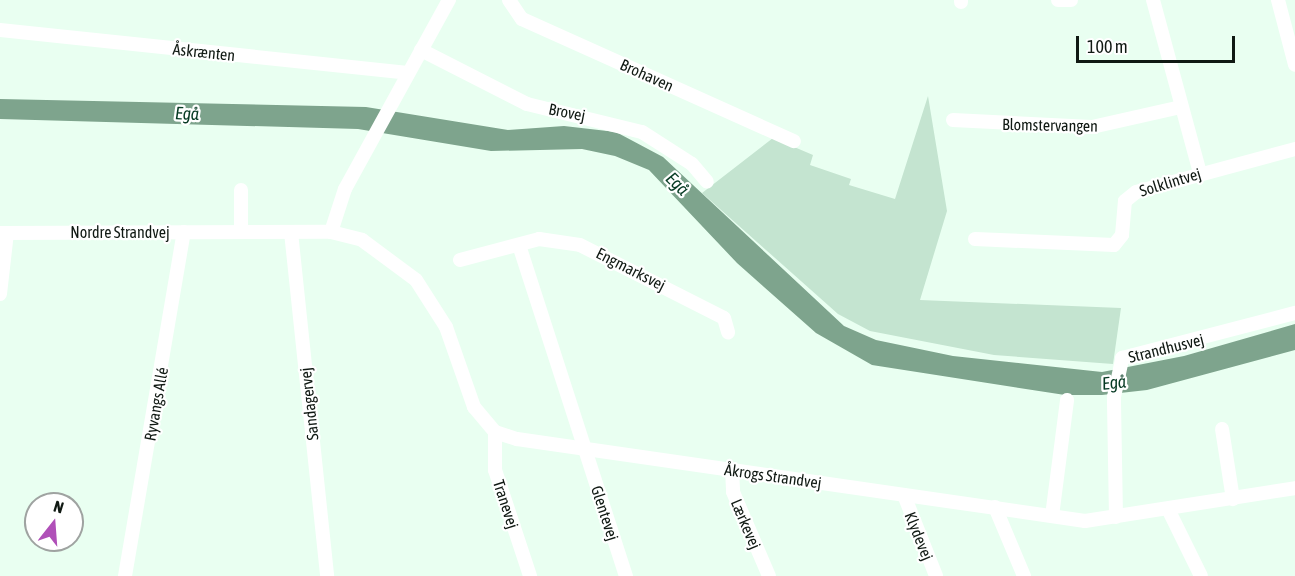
<!DOCTYPE html>
<html>
<head>
<meta charset="utf-8">
<style>
	body { margin:0 }
	#map { position:relative; width:1295px; height:576px; overflow:hidden; background:#e9fff1; font-family:"Asap Condensed",sans-serif }
	div>[style] { position:absolute }
	.green>* { inset:0; background:#c4e4d0 }
	.water>* { inset:0; background:#7ea48d }
	.minor>* { height:14px; margin:-7px; padding:0 7px; transform-origin:7px; border-radius:7px; background:#fff }
	span { translate:-50% -50%; white-space:nowrap; text-align:center; line-height:1.15; -webkit-text-stroke:4.5px #fff; paint-order:stroke }
	.street-label { font-size:16px; color:#101913 }
	.water-label { font-size:18px; color:#063a23; font-style:italic }
	.north { position:absolute; left:24px; top:492px; width:60px; height:60px; box-sizing:border-box; background:#fff; border:2px solid #9fa3a1; border-radius:50%; rotate:17deg; font-size:16px; font-weight:700; line-height:24px; text-align:center; color:#101913 }
	.north::after { content:''; display:block; margin:auto; width:21px; height:27px; background:#b050b8; clip-path:polygon(50% 0,100% 100%,50% 72%,0 100%) }
	.scale { position:absolute; left:1076px; top:36px; width:159px; height:27px; box-sizing:border-box; border:3px solid #101913; border-top:0; padding-left:8px; font-size:18px; line-height:21px; white-space:nowrap; color:#101913; -webkit-text-stroke:4px #fff; paint-order:stroke }
</style>
</head>
<body>
<div id="map">
	<div class="green">
		<div style="clip-path:polygon(928px 96px,947px 211px,920px 300px,1121px 308px,1113px 364px,994px 355px,870px 331px,838px 314px,702px 193px,773px 138px,813px 155px,810px 165px,851px 179px,849px 185px,895px 199px)"></div>
	</div>
	<div class="water">
		<div style="clip-path:polygon(0 99px,366px 107px,508px 130px,564px 126px,616px 132px,663px 157px,844px 326px,876px 340px,953px 356px,1102px 372px,1184px 356px,1295px 324px,1295px 350px,1147px 390px,1102px 395px,1065px 395px,872px 365px,816px 333px,737px 263px,649px 170px,615px 156px,582px 149px,491px 151px,358px 129px,0 119px)"></div>
	</div>
	<div class="minor">
		<div style="left:509px;top:0;width:23px;rotate:56deg"></div>
		<div style="left:522px;top:19px;width:298px;rotate:24.2deg"></div>
		<div style="left:1058px;top:0;width:13px"></div>
		<div style="left:1153px;top:0;width:179px;rotate:74.8deg"></div>
		<div style="left:1278px;top:0;width:67px;rotate:75.3deg"></div>
		<div style="left:961px;top:2px;width:2px;rotate:-90deg"></div>
		<div style="left:0;top:30px;width:410px;rotate:6deg"></div>
		<div style="left:421px;top:50px;width:119px;rotate:27deg"></div>
		<div style="left:527px;top:104px;width:118px;rotate:13.7deg"></div>
		<div style="left:642px;top:132px;width:59px;rotate:32.6deg"></div>
		<div style="left:692px;top:164px;width:23px;rotate:50deg"></div>
		<div style="left:953px;top:120px;width:139px;rotate:2.9deg"></div>
		<div style="left:1092px;top:127px;width:91px;rotate:-12.7deg"></div>
		<div style="left:241px;top:232px;width:42px;rotate:-90deg"></div>
		<div style="left:291px;top:232px;width:346px;rotate:84deg"></div>
		<div style="left:331px;top:232px;width:45px;rotate:-72deg"></div>
		<div style="left:345px;top:189px;width:216px;rotate:-61.2deg"></div>
		<div style="left:0;top:233px;width:331px;rotate:-0.2deg"></div>
		<div style="left:331px;top:232px;width:32px;rotate:14deg"></div>
		<div style="left:362px;top:240px;width:67px;rotate:36.5deg"></div>
		<div style="left:416px;top:280px;width:56px;rotate:57.4deg"></div>
		<div style="left:446px;top:327px;width:85px;rotate:70.7deg"></div>
		<div style="left:474px;top:407px;width:33px;rotate:50deg"></div>
		<div style="left:495px;top:432px;width:23px;rotate:18deg"></div>
		<div style="left:517px;top:439px;width:574px;rotate:8.21deg"></div>
		<div style="left:1085px;top:521px;width:213px;rotate:-8.9deg"></div>
		<div style="left:975px;top:239px;width:139px;rotate:2.5deg"></div>
		<div style="left:1114px;top:245px;width:13px;rotate:-51deg"></div>
		<div style="left:1122px;top:235px;width:34px;rotate:-85deg"></div>
		<div style="left:1125px;top:201px;width:14px;rotate:-39deg"></div>
		<div style="left:1136px;top:192px;width:165px;rotate:-15.1deg"></div>
		<div style="left:519px;top:245px;width:348px;rotate:72.1deg"></div>
		<div style="left:460px;top:260px;width:82px;rotate:-14.9deg"></div>
		<div style="left:539px;top:239px;width:41px;rotate:8.3deg"></div>
		<div style="left:580px;top:245px;width:161px;rotate:26.9deg"></div>
		<div style="left:724px;top:318px;width:15px;rotate:74deg"></div>
		<div style="left:0;top:294px;width:61px;rotate:-83.5deg"></div>
		<div style="left:1222px;top:429px;width:71px;rotate:81.1deg"></div>
		<div style="left:495px;top:432px;width:38px;rotate:90deg"></div>
		<div style="left:495px;top:470px;width:112px;rotate:71.7deg"></div>
		<div style="left:732px;top:470px;width:22px;rotate:87deg"></div>
		<div style="left:733px;top:492px;width:91px;rotate:66.8deg"></div>
		<div style="left:904px;top:495px;width:87px;rotate:68.4deg"></div>
		<div style="left:995px;top:507px;width:75px;rotate:67.2deg"></div>
		<div style="left:1169px;top:511px;width:72px;rotate:63.8deg"></div>
		<div style="left:1052px;top:516px;width:117px;rotate:-82.6deg"></div>
		<div style="left:1116px;top:517px;width:120px;rotate:-91deg"></div>
		<div style="left:1114px;top:397px;width:40px;rotate:-78deg"></div>
		<div style="left:1122px;top:358px;width:179px;rotate:-14.6deg"></div>
		<div style="left:125px;top:576px;width:349px;rotate:-80.3deg"></div>
	</div>
	<div class="street-label">
		<span style="left:204px;top:52px;rotate:6deg">Åskrænten</span>
		<span style="left:647px;top:75px;rotate:24deg">Brohaven</span>
		<span style="left:567px;top:112px;rotate:11deg">Brovej</span>
		<span style="left:1050px;top:125px;rotate:1deg">Blomstervangen</span>
		<span style="left:1170px;top:182px;rotate:-17deg">Solklintvej</span>
		<span style="left:120px;top:232px">Nordre Strandvej</span>
		<span style="left:631px;top:269px;rotate:27deg">Engmarksvej</span>
		<span style="left:1166px;top:348px;rotate:-14deg">Strandhusvej</span>
		<span style="left:156px;top:404px;rotate:-80deg">Ryvangs Allé</span>
		<span style="left:309px;top:404px;rotate:-96deg">Sandagervej</span>
		<span style="left:773px;top:476px;rotate:8deg">Åkrogs Strandvej</span>
		<span style="left:506px;top:504px;rotate:72deg">Tranevej</span>
		<span style="left:605px;top:513px;rotate:72deg">Glentevej</span>
		<span style="left:746px;top:524px;rotate:67deg">Lærkevej</span>
		<span style="left:919px;top:536px;rotate:68deg">Klydevej</span>
	</div>
	<div class="water-label">
		<span style="left:187px;top:114px;rotate:2deg">Egå</span>
		<span style="left:677px;top:184px;rotate:44deg">Egå</span>
		<span style="left:1114px;top:383px;rotate:-6deg">Egå</span>
	</div>
	<div class="north">N</div>
	<div class="scale">100 m</div>
</div>
</body>
</html>
